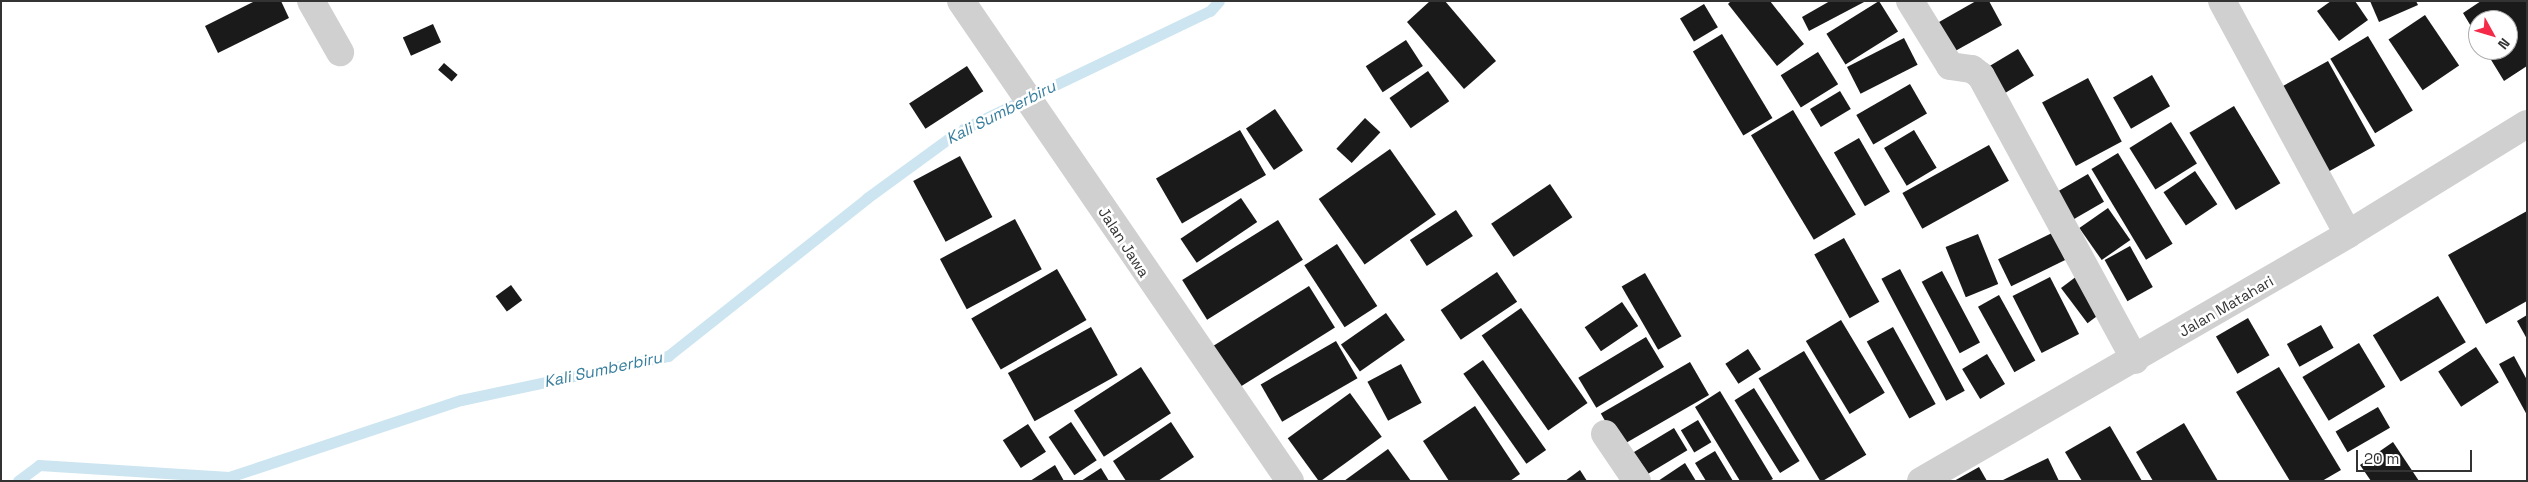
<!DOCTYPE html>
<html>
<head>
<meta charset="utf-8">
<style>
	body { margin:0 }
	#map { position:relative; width:2528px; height:482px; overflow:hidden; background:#fff; font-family:"Space Grotesk",sans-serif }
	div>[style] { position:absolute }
	.stream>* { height:11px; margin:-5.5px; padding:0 5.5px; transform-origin:5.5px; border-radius:5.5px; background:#cce5f0 }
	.building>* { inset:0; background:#1a1a1a; transform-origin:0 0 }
	.minor>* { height:28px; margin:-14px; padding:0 14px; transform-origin:14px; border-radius:14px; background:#d0d0d0 }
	span { translate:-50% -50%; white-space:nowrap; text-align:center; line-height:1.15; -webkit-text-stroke:5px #fff; paint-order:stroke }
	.street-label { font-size:15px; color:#333 }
	.water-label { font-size:16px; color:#377e9e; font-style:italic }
	.frame { position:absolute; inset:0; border:2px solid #333; pointer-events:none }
	.north { position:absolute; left:2468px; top:10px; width:50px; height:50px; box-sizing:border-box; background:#fff; border:1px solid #adadad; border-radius:50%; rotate:129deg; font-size:14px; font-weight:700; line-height:20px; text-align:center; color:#333 }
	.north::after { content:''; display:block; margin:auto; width:18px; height:22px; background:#f52948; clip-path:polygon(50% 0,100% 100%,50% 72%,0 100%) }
	.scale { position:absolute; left:2356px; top:450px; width:116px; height:22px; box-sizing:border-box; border:2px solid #333; border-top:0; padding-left:6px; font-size:15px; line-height:18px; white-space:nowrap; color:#333; -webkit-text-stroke:4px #fff; paint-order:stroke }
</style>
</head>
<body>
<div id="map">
	<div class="stream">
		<div style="left:18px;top:481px;width:26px;rotate:-37deg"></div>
		<div style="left:39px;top:465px;width:190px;rotate:3.6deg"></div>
		<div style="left:229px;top:477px;width:244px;rotate:-18.4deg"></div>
		<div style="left:461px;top:400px;width:212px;rotate:-12deg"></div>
		<div style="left:668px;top:356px;width:254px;rotate:-38.4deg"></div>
		<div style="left:867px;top:198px;width:114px;rotate:-36.1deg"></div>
		<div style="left:959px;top:131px;width:278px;rotate:-25.6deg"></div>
		<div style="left:1210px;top:11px;width:13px;rotate:-48deg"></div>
	</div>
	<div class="building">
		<div style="clip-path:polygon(255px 1px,281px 1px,289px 18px,218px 53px,205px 26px)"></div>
		<div style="clip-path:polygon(1430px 1px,1445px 1px,1496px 61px,1464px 89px,1407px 22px)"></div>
		<div style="clip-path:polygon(1731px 1px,1770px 1px,1804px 44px,1777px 66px,1728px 4px)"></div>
		<div style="clip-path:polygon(1830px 1px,1866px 1px,1809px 31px,1802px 17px)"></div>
		<div style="left:1879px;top:1px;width:36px;height:62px;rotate:58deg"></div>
		<div style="clip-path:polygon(1976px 1px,1989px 1px,2002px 25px,1948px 55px,1932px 26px)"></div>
		<div style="clip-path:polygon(2331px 1px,2355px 1px,2368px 20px,2339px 41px,2317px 11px)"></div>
		<div style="clip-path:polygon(2370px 1px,2416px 1px,2418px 5px,2379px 22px)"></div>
		<div style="clip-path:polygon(2481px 1px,2527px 1px,2527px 66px,2504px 81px,2485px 50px,2508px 50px,2508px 20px,2478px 20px,2478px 38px,2463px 13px)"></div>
		<div style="left:1704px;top:4px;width:27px;height:28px;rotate:59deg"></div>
		<div style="left:2425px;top:15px;width:61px;height:44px;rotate:56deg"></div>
		<div style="left:433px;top:24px;width:20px;height:33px;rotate:66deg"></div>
		<div style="left:1722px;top:34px;width:98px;height:34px;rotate:59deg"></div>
		<div style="left:2368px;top:36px;width:87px;height:44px;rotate:59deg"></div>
		<div style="left:1904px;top:38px;width:30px;height:64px;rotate:63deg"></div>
		<div style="left:1406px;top:40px;width:31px;height:48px;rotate:57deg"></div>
		<div style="left:2018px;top:49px;width:31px;height:38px;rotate:59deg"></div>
		<div style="left:1818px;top:52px;width:38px;height:44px;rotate:58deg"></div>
		<div style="left:2328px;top:61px;width:97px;height:54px;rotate:61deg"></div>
		<div style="left:444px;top:63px;width:18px;height:9px;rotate:41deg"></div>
		<div style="left:967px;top:66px;width:30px;height:69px;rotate:57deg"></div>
		<div style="left:1428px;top:71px;width:37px;height:47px;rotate:55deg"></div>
		<div style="left:2152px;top:75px;width:36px;height:45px;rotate:60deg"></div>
		<div style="left:2088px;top:78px;width:72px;height:52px;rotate:62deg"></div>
		<div style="left:1910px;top:84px;width:34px;height:62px;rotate:60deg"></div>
		<div style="left:1840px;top:91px;width:21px;height:35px;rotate:59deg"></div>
		<div style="left:2234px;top:106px;width:90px;height:52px;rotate:59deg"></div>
		<div style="left:1275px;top:109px;width:50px;height:35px;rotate:56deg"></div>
		<div style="left:1793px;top:110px;width:122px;height:49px;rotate:59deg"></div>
		<div style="left:1365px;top:118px;width:21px;height:42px;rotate:43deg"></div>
		<div style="left:2171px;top:122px;width:49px;height:49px;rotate:58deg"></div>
		<div style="left:1240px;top:130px;width:52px;height:97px;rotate:60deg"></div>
		<div style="left:1914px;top:130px;width:44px;height:35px;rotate:59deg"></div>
		<div style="left:1859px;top:138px;width:62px;height:29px;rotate:60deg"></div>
		<div style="left:1989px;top:145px;width:41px;height:99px;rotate:61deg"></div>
		<div style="left:1390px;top:149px;width:80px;height:87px;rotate:55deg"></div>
		<div style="left:2118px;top:153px;width:106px;height:31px;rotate:59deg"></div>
		<div style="left:960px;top:156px;width:69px;height:53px;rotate:62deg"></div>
		<div style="left:2195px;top:171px;width:40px;height:38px;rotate:56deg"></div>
		<div style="left:2088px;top:174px;width:32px;height:45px;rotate:60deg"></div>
		<div style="left:1550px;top:184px;width:40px;height:71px;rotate:56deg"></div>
		<div style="left:1241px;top:198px;width:29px;height:73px;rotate:56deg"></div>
		<div style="left:2108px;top:208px;width:39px;height:35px;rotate:55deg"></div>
		<div style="left:1456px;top:210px;width:31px;height:55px;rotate:57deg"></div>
		<div style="clip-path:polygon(2527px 211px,2527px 301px,2486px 324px,2448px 255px)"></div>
		<div style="left:1015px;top:219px;width:57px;height:85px;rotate:62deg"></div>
		<div style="left:1278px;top:220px;width:47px;height:113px;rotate:58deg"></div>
		<div style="left:2052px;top:233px;width:30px;height:60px;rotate:64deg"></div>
		<div style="left:1978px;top:234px;width:54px;height:35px;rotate:68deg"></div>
		<div style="left:1844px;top:238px;width:73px;height:34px;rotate:61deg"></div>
		<div style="left:1337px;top:244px;width:74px;height:39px;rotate:57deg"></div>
		<div style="left:2130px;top:246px;width:47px;height:29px;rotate:61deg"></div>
		<div style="left:1057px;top:269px;width:59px;height:99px;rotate:60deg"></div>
		<div style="left:1900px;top:269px;width:138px;height:21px;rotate:62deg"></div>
		<div style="left:1942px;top:271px;width:81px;height:23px;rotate:62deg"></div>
		<div style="left:1497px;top:272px;width:36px;height:68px;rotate:56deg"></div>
		<div style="left:1645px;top:273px;width:73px;height:27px;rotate:60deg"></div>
		<div style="left:2077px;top:276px;width:44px;height:20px;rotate:53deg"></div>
		<div style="left:2050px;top:277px;width:64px;height:42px;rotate:63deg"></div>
		<div style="left:511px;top:285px;width:19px;height:19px;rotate:54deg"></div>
		<div style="left:1309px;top:286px;width:49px;height:114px;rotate:58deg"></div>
		<div style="left:1999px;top:295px;width:75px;height:24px;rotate:61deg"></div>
		<div style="left:2438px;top:296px;width:54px;height:76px;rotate:59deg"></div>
		<div style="left:1622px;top:302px;width:29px;height:45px;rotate:56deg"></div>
		<div style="left:1521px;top:308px;width:116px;height:48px;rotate:55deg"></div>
		<div style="left:1386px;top:313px;width:33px;height:55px;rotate:55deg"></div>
		<div style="clip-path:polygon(2527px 315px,2527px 339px,2517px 321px)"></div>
		<div style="left:2248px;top:318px;width:43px;height:37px;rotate:60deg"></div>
		<div style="left:1841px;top:320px;width:85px;height:41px;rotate:59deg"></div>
		<div style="left:2321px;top:325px;width:26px;height:39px;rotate:61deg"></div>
		<div style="left:1091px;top:327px;width:55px;height:95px;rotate:61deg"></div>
		<div style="left:1893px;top:327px;width:88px;height:30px;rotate:61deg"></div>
		<div style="left:1646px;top:337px;width:35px;height:79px;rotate:59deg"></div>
		<div style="left:1336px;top:341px;width:43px;height:87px;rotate:60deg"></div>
		<div style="left:2359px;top:343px;width:51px;height:66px;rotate:59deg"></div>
		<div style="left:2476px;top:347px;width:42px;height:45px;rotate:57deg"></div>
		<div style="left:1748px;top:349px;width:24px;height:27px;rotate:57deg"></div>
		<div style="left:1804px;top:351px;width:121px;height:53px;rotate:59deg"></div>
		<div style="left:1987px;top:354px;width:35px;height:29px;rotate:59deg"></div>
		<div style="clip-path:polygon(2514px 356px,2527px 380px,2527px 415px,2499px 364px)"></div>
		<div style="left:1483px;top:360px;width:110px;height:24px;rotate:55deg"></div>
		<div style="left:1690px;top:362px;width:38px;height:103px;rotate:60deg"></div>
		<div style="left:1401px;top:364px;width:44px;height:38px;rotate:62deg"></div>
		<div style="left:1141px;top:367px;width:55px;height:80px;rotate:57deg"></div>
		<div style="clip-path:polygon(2279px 367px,2341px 470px,2322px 481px,2290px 481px,2236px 392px)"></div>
		<div style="left:1754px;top:388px;width:86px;height:23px;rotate:58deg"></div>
		<div style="clip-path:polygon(1720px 391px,1773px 479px,1769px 481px,1740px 481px,1695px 407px)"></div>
		<div style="left:1350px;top:393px;width:54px;height:77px;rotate:54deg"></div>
		<div style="clip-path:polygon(1475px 406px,1520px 474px,1510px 481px,1449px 481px,1423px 441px)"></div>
		<div style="left:2378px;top:407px;width:24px;height:49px;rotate:60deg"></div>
		<div style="left:1698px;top:420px;width:26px;height:20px;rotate:59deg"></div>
		<div style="left:1071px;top:422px;width:46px;height:27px;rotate:56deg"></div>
		<div style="clip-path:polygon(1171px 422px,1194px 457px,1158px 481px,1126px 481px,1113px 461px)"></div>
		<div style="clip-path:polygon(2184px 423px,2218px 481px,2153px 481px,2136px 452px)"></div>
		<div style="left:1028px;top:424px;width:33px;height:30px;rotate:57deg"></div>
		<div style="clip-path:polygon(2110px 426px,2142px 481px,2082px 481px,2065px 452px)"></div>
		<div style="left:1674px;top:428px;width:26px;height:50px;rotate:59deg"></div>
		<div style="clip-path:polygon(2393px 442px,2419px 481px,2371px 481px,2360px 465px)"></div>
		<div style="clip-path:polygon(1388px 449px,1411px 481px,1344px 481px)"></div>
		<div style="clip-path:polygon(1715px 451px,1733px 481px,1706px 481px,1695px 463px)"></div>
		<div style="clip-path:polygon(2048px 458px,2059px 481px,2001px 481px)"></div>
		<div style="clip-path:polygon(1685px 463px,1696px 481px,1658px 481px)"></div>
		<div style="clip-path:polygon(1055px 465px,1064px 481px,1030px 481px)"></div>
		<div style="clip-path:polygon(1979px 467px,1987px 481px,1954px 481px)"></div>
		<div style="clip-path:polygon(1101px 468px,1109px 481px,1081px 481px)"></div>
		<div style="clip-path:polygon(1580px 470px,1587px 481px,1565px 481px)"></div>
	</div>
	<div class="minor">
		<div style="left:311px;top:1px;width:59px;rotate:60.4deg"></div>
		<div style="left:961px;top:1px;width:582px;rotate:55.57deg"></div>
		<div style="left:1910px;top:1px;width:76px;rotate:58.4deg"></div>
		<div style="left:1950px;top:66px;width:22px;rotate:8deg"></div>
		<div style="left:1972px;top:69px;width:11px;rotate:38deg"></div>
		<div style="left:1981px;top:76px;width:323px;rotate:61.5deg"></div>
		<div style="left:2222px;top:1px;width:265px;rotate:61.6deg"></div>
		<div style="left:1605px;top:434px;width:57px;rotate:55.8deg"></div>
		<div style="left:1921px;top:481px;width:493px;rotate:-30deg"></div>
		<div style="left:2348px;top:234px;width:210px;rotate:-31.6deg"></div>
	</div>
	<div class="street-label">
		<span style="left:1124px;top:242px;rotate:57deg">Jalan Jawa</span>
		<span style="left:2226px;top:306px;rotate:-30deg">Jalan Matahari</span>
	</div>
	<div class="water-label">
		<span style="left:1001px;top:113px;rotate:-27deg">Kali Sumberbiru</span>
		<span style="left:603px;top:370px;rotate:-12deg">Kali Sumberbiru</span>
	</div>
	<div class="frame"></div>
	<div class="north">N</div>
	<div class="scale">20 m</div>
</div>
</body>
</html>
